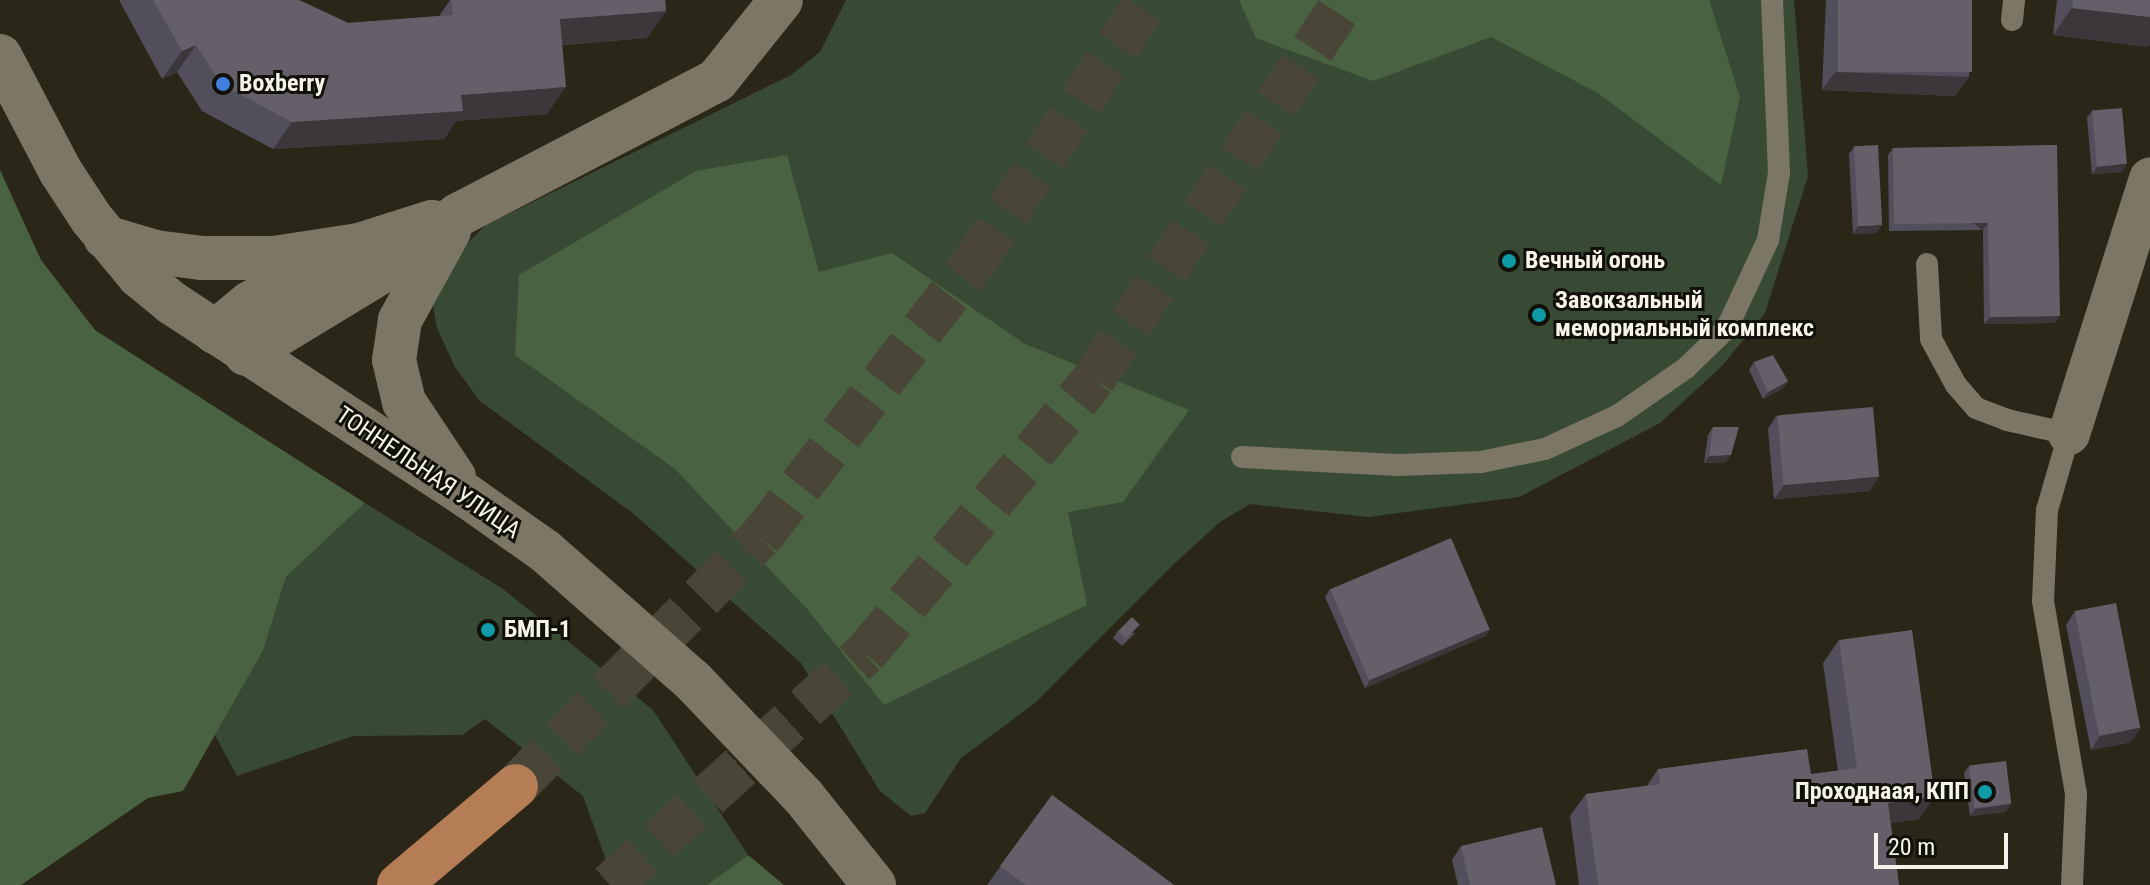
<!DOCTYPE html>
<html>
<head>
<meta charset="utf-8">
<style>
	body { margin:0 }
	#map { position:relative; width:2150px; height:885px; overflow:hidden; background:#2b2718; font-family:"Roboto Condensed",sans-serif }
	div>[style] { position:absolute }
	.green>* { inset:0; background:#394a34 }
	.forest>* { inset:0; background:#496241 }
	.primary-tunnel>* { height:44px; margin-top:-22px; transform-origin:0; background:repeating-linear-gradient(90deg,#494638 0 44px,transparent 0 66px) }
	.lane>* { height:22px; margin:-11px; padding:0 11px; transform-origin:11px; border-radius:11px; background:#7b7665 }
	.street>* { height:42px; margin:-21px; padding:0 21px; transform-origin:21px; border-radius:21px; background:#7b7665 }
	.secondary>* { height:44px; margin:-22px; padding:0 22px; transform-origin:22px; border-radius:22px; background:#7b7665 }
	.primary>* { height:44px; margin:-22px; padding:0 22px; transform-origin:22px; border-radius:22px; background:#b57d55 }
	.wall>* { inset:0; background:#534e5b }
	.shaded-wall>* { inset:0; background:#3c373a; transform-origin:0 0 }
	.building>* { inset:0; background:#655f6a; transform-origin:0 0 }
	.dots>* { width:22px; height:22px; translate:-50% -50%; box-sizing:border-box; border:4px solid #111009; border-radius:50% }
	span { translate:-50% -50%; white-space:nowrap; text-align:center; line-height:1.15; -webkit-text-stroke:6px #111009; paint-order:stroke }
	.poi-label { font-size:24px; color:#f6f4ea; font-weight:700 }
	.left { translate:0 -50%; text-align:left }
	.right { translate:-100% -50%; text-align:right }
	.street-label { font-size:24px; color:#f6f4ea }
	.scale { position:absolute; left:1874px; top:833px; width:134px; height:36px; box-sizing:border-box; border:4px solid #f6f4ea; border-top:0; padding-left:10px; font-size:24px; line-height:28px; white-space:nowrap; color:#f6f4ea; -webkit-text-stroke:6px #111009; paint-order:stroke }
</style>
</head>
<body>
<div id="map">
	<div class="green">
		<div style="clip-path:polygon(846px 0,1794px 0,1808px 176px,1765px 313px,1722px 366px,1660px 423px,1519px 497px,1368px 517px,1250px 504px,1220px 522px,1175px 563px,1035px 703px,961px 758px,925px 813px,911px 816px,880px 791px,801px 663px,634px 514px,480px 401px,455px 367px,437px 328px,432px 300px,442px 268px,486px 225px,791px 75px,820px 52px)"></div>
		<div style="clip-path:polygon(365px 503px,503px 589px,653px 710px,748px 855px,707px 885px,615px 885px,583px 796px,485px 719px,462px 735px,353px 736px,237px 776px,215px 735px,263px 651px,286px 577px)"></div>
	</div>
	<div class="forest">
		<div style="clip-path:polygon(1239px 0,1709px 0,1740px 97px,1721px 185px,1598px 93px,1491px 37px,1373px 81px,1256px 38px)"></div>
		<div style="clip-path:polygon(787px 155px,819px 272px,892px 253px,1025px 344px,1189px 410px,1123px 502px,1068px 512px,1087px 605px,884px 705px,808px 610px,675px 469px,515px 355px,519px 275px,696px 171px)"></div>
		<div style="clip-path:polygon(0 170px,41px 260px,95px 330px,365px 503px,286px 577px,263px 651px,183px 791px,148px 798px,21px 885px,0 885px)"></div>
		<div style="clip-path:polygon(748px 855px,784px 885px,707px 885px)"></div>
	</div>
	<div class="primary-tunnel">
		<div style="left:516px;top:786px;width:348px;rotate:-45.5deg"></div>
		<div style="left:760px;top:538px;width:345px;rotate:-52.1deg"></div>
		<div style="left:972px;top:266px;width:319px;rotate:-56.5deg"></div>
		<div style="left:610px;top:885px;width:344px;rotate:-42.2deg"></div>
		<div style="left:865px;top:654px;width:358px;rotate:-50.2deg"></div>
		<div style="left:1094px;top:379px;width:455px;rotate:-56.5deg"></div>
	</div>
	<div class="lane">
		<div style="left:2012px;top:20px;width:20px;rotate:-84deg"></div>
		<div style="left:1927px;top:264px;width:75px;rotate:86.9deg"></div>
		<div style="left:1931px;top:339px;width:52px;rotate:61.5deg"></div>
		<div style="left:1956px;top:385px;width:30px;rotate:49deg"></div>
		<div style="left:1976px;top:408px;width:33px;rotate:21deg"></div>
		<div style="left:2007px;top:420px;width:64px;rotate:12.7deg"></div>
		<div style="left:2069px;top:434px;width:79px;rotate:106.1deg"></div>
		<div style="left:2047px;top:510px;width:91px;rotate:92.5deg"></div>
		<div style="left:2043px;top:601px;width:196px;rotate:80.3deg"></div>
		<div style="left:2076px;top:794px;width:91px;rotate:92.5deg"></div>
		<div style="left:1242px;top:457px;width:156px;rotate:2.9deg"></div>
		<div style="left:1398px;top:465px;width:83px;rotate:-2.1deg"></div>
		<div style="left:1481px;top:462px;width:65px;rotate:-11.5deg"></div>
		<div style="left:1545px;top:449px;width:79px;rotate:-24.6deg"></div>
		<div style="left:1617px;top:416px;width:84px;rotate:-34.8deg"></div>
		<div style="left:1686px;top:368px;width:57px;rotate:-44.3deg"></div>
		<div style="left:1727px;top:328px;width:97px;rotate:-65deg"></div>
		<div style="left:1768px;top:240px;width:68px;rotate:-80.7deg"></div>
		<div style="left:1779px;top:173px;width:173px;rotate:-92.3deg"></div>
	</div>
	<div class="street">
		<div style="left:2069px;top:434px;width:268px;rotate:-72.4deg"></div>
	</div>
	<div class="secondary">
		<div style="left:0;top:56px;width:131px;rotate:62.3deg"></div>
		<div style="left:61px;top:172px;width:55px;rotate:56.9deg"></div>
		<div style="left:91px;top:218px;width:75px;rotate:50.4deg"></div>
		<div style="left:139px;top:276px;width:43px;rotate:39.3deg"></div>
		<div style="left:172px;top:303px;width:353px;rotate:33.2deg"></div>
		<div style="left:467px;top:496px;width:95px;rotate:35.2deg"></div>
		<div style="left:545px;top:551px;width:197px;rotate:41.3deg"></div>
		<div style="left:693px;top:681px;width:159px;rotate:46.3deg"></div>
		<div style="left:803px;top:796px;width:114px;rotate:51.4deg"></div>
		<div style="left:449px;top:231px;width:102px;rotate:118.8deg"></div>
		<div style="left:400px;top:320px;width:40px;rotate:98.5deg"></div>
		<div style="left:394px;top:360px;width:43px;rotate:76.6deg"></div>
		<div style="left:404px;top:402px;width:90px;rotate:56.3deg"></div>
		<div style="left:105px;top:237px;width:52px;rotate:16.7deg"></div>
		<div style="left:155px;top:252px;width:46px;rotate:7.4deg"></div>
		<div style="left:201px;top:258px;width:73px"></div>
		<div style="left:274px;top:258px;width:86px;rotate:-8.7deg"></div>
		<div style="left:359px;top:245px;width:77px;rotate:-17.5deg"></div>
		<div style="left:215px;top:332px;width:45px;rotate:-39.6deg"></div>
		<div style="left:250px;top:303px;width:89px;rotate:-28.9deg"></div>
		<div style="left:246px;top:354px;width:162px;rotate:-31.3deg"></div>
		<div style="left:384px;top:270px;width:92px;rotate:-36.6deg"></div>
		<div style="left:458px;top:215px;width:292px;rotate:-27.5deg"></div>
		<div style="left:717px;top:80px;width:102px;rotate:-51.3deg"></div>
	</div>
	<div class="primary">
		<div style="left:399px;top:885px;width:153px;rotate:-40.2deg"></div>
	</div>
	<div class="wall">
		<div style="clip-path:polygon(119px 0,299px 0,348px 23px,439px 16px,450px 0,665px 0,666px 11px,647px 38px,562px 45px,547px 114px,456px 121px,444px 139px,273px 149px,202px 111px,177px 72px,162px 79px)"></div>
		<div style="clip-path:polygon(1826px 0,1972px 0,1969px 77px,1955px 96px,1822px 90px)"></div>
		<div style="clip-path:polygon(2057px 0,2150px 0,2150px 43px,2148px 47px,2053px 35px)"></div>
		<div style="clip-path:polygon(2092px 111px,2122px 172px,2092px 174px,2087px 118px)"></div>
		<div style="clip-path:polygon(2057px 145px,2055px 323px,1984px 324px,1983px 230px,1889px 231px,1888px 155px,1893px 148px)"></div>
		<div style="clip-path:polygon(1854px 147px,1877px 233px,1853px 234px,1849px 154px)"></div>
		<div style="clip-path:polygon(1754px 362px,1788px 381px,1783px 388px,1763px 399px,1749px 370px)"></div>
		<div style="clip-path:polygon(1777px 415px,1870px 491px,1774px 499px,1768px 429px)"></div>
		<div style="clip-path:polygon(1713px 427px,1726px 462px,1704px 463px,1708px 435px)"></div>
		<div style="clip-path:polygon(1330px 589px,1490px 629px,1485px 636px,1365px 688px,1325px 597px)"></div>
		<div style="clip-path:polygon(2075px 611px,2131px 742px,2091px 750px,2066px 625px)"></div>
		<div style="clip-path:polygon(1118px 631px,1135px 633px,1122px 646px,1113px 638px)"></div>
		<div style="clip-path:polygon(1839px 640px,1919px 819px,1890px 823px,1899px 885px,1579px 885px,1570px 816px,1586px 794px,1647px 786px,1658px 769px,1811px 774px,1838px 771px,1823px 663px)"></div>
		<div style="clip-path:polygon(1969px 766px,2006px 812px,1970px 816px,1964px 773px)"></div>
		<div style="clip-path:polygon(1052px 795px,1174px 885px,987px 885px)"></div>
		<div style="clip-path:polygon(1461px 846px,1556px 885px,1458px 885px,1452px 860px)"></div>
	</div>
	<div class="shaded-wall">
		<div style="clip-path:polygon(2072px 8px,2150px 17px,2150px 43px,2148px 47px,2053px 35px)"></div>
		<div style="clip-path:polygon(666px 11px,647px 38px,541px 46px,560px 19px)"></div>
		<div style="clip-path:polygon(196px 45px,177px 72px,162px 79px,182px 51px)"></div>
		<div style="clip-path:polygon(1835px 72px,1969px 77px,1955px 96px,1822px 90px)"></div>
		<div style="clip-path:polygon(566px 87px,547px 114px,456px 121px,444px 139px,273px 149px,292px 122px,461px 95px)"></div>
		<div style="clip-path:polygon(2127px 164px,2122px 172px,2092px 174px,2097px 167px)"></div>
		<div style="left:1988px;top:223px;width:9px;height:94px;rotate:126deg"></div>
		<div style="clip-path:polygon(1882px 225px,1877px 233px,1853px 234px,1858px 226px)"></div>
		<div style="clip-path:polygon(2060px 316px,2055px 323px,1984px 324px,1990px 317px)"></div>
		<div style="clip-path:polygon(1788px 381px,1783px 388px,1763px 399px,1768px 392px)"></div>
		<div style="clip-path:polygon(1731px 455px,1726px 462px,1704px 463px,1709px 456px)"></div>
		<div style="clip-path:polygon(1879px 477px,1870px 491px,1774px 499px,1784px 485px)"></div>
		<div style="clip-path:polygon(1490px 629px,1485px 636px,1365px 688px,1370px 680px)"></div>
		<div style="clip-path:polygon(2141px 728px,2131px 742px,2091px 750px,2100px 736px)"></div>
		<div style="clip-path:polygon(1935px 797px,1919px 819px,1872px 826px,1888px 803px)"></div>
		<div style="clip-path:polygon(2011px 804px,2006px 812px,1970px 816px,1975px 809px)"></div>
	</div>
	<div class="building">
		<div style="clip-path:polygon(153px 0,299px 0,348px 23px,453px 15px,451px 0,665px 0,666px 11px,560px 19px,566px 87px,461px 95px,463px 111px,292px 122px,221px 84px,196px 45px,182px 51px)"></div>
		<div style="left:1838px;top:0;width:134px;height:72px"></div>
		<div style="clip-path:polygon(2073px 0,2150px 0,2150px 17px,2072px 8px)"></div>
		<div style="left:2122px;top:108px;width:56px;height:30px;rotate:85deg"></div>
		<div style="left:1878px;top:145px;width:80px;height:24px;rotate:87deg"></div>
		<div style="clip-path:polygon(2057px 145px,2060px 316px,1990px 317px,1988px 223px,1894px 224px,1893px 148px)"></div>
		<div style="clip-path:polygon(1773px 355px,1788px 381px,1768px 392px,1754px 362px)"></div>
		<div style="left:1873px;top:407px;width:70px;height:96px;rotate:85deg"></div>
		<div style="clip-path:polygon(1713px 427px,1739px 427px,1731px 455px,1709px 456px)"></div>
		<div style="left:1451px;top:538px;width:99px;height:131px;rotate:67deg"></div>
		<div style="left:2116px;top:603px;width:127px;height:42px;rotate:79deg"></div>
		<div style="left:1132px;top:617px;width:11px;height:20px;rotate:45deg"></div>
		<div style="clip-path:polygon(1912px 630px,1935px 797px,1888px 803px,1899px 885px,1598px 885px,1586px 794px,1660px 784px,1658px 769px,1807px 749px,1811px 774px,1857px 768px,1839px 640px)"></div>
		<div style="left:2006px;top:761px;width:43px;height:37px;rotate:83deg"></div>
		<div style="clip-path:polygon(1052px 795px,1174px 885px,1026px 885px,1000px 866px)"></div>
		<div style="clip-path:polygon(1542px 827px,1556px 885px,1470px 885px,1461px 846px)"></div>
	</div>
	<div class="dots">
		<div style="left:223px;top:84px;background:#3f7fe0"></div>
		<div style="left:1509px;top:261px;background:#0f9aa8"></div>
		<div style="left:1539px;top:315px;background:#0f9aa8"></div>
		<div style="left:488px;top:630px;background:#0f9aa8"></div>
		<div style="left:1985px;top:792px;background:#0f9aa8"></div>
	</div>
	<div class="poi-label">
		<span class="left" style="left:239px;top:84px">Boxberry</span>
		<span class="left" style="left:1525px;top:261px">Вечный огонь</span>
		<span class="left" style="left:1555px;top:315px">Завокзальный<br>мемориальный комплекс</span>
		<span class="left" style="left:504px;top:630px">БМП-1</span>
		<span class="right" style="left:1969px;top:792px">Проходнаая, КПП</span>
	</div>
	<div class="street-label">
		<span style="left:428px;top:473px;rotate:34deg">ТОННЕЛЬНАЯ УЛИЦА</span>
	</div>
	<div class="scale">20 m</div>
</div>
</body>
</html>
